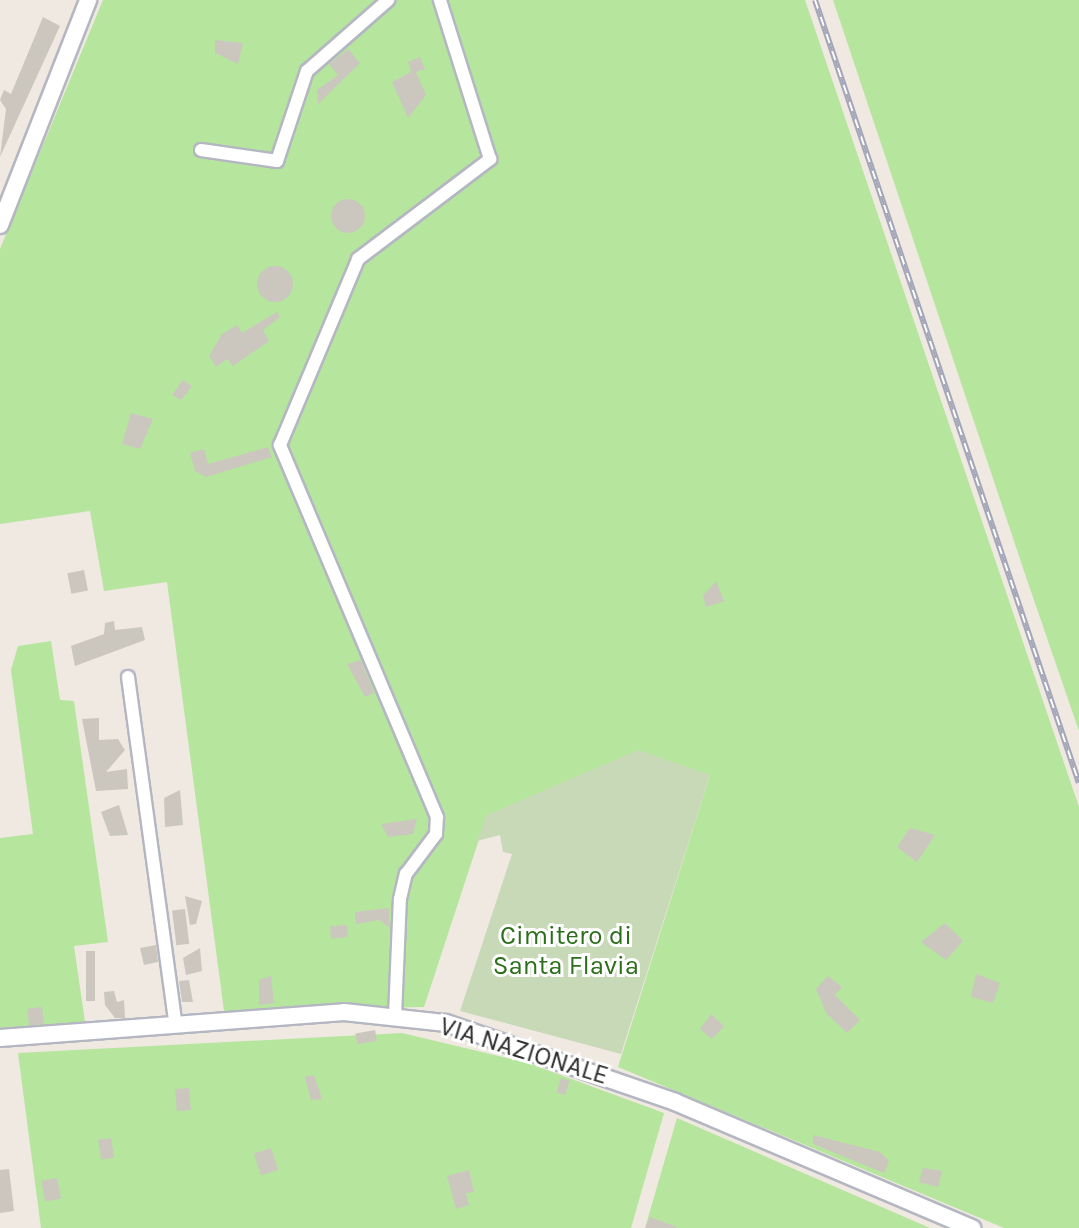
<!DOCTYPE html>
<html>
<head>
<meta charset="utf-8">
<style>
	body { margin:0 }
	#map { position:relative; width:1079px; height:1228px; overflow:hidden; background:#efe9e1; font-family:Karla,sans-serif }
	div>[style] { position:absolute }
	.green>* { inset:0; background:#b6e59e }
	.cemetery>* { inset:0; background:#c8d9b8 }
	.building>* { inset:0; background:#cbc7bf; transform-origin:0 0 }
	.round { border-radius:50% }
	.roads { filter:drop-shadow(2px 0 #b4b7c1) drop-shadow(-2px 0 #b4b7c1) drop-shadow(0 2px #b4b7c1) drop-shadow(0 -2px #b4b7c1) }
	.street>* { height:12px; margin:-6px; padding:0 6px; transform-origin:6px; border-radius:6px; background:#fff }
	.secondary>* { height:16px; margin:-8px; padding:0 8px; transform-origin:8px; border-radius:8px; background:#fff }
	.rail>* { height:6px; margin-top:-3px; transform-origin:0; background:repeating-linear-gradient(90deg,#fff 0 9px,#a3a6b8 0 18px); box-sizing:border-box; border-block:2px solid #a3a6b8 }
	span { translate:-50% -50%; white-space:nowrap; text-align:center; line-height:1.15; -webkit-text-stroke:6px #fff; paint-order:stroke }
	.park-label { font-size:26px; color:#2c6e1b }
	.street-label { font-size:26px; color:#2e2e2e }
</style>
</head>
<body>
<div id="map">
	<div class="green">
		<div style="clip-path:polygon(103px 0,805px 0,1079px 807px,1079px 1228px,1004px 1228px,618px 1067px,710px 775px,487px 815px,424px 1007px,224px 1011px,167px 582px,104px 591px,90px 511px,0 524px,0 249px)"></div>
		<div style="clip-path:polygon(833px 0,1079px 0,1079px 731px,1026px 577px)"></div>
		<div style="clip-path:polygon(51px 641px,60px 700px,74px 701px,108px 942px,74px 946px,85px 1022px,0 1028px,0 838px,33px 834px,11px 670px,18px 646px)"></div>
		<div style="clip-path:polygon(402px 1033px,528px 1063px,664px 1113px,631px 1228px,41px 1228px,18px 1053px)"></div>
		<div style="clip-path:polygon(677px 1118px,930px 1228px,645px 1228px)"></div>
	</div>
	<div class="cemetery">
		<div style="clip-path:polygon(638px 750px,710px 775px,621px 1054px,460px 1011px,512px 854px,503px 852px,500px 835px,477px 841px,487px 815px)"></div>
	</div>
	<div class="building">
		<div style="clip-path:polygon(43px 17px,60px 26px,0 157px,6px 109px,0 100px,4px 90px,11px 94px)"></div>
		<div style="clip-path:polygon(215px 40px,243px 43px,238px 64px,215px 53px)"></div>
		<div style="clip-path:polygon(348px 49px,360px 63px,318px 104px,317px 90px,338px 75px,329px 64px)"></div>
		<div style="clip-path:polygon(420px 57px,425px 69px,416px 72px,426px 95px,408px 118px,392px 82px,411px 72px,408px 62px)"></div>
		<div class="round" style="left:331px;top:199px;width:34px;height:34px"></div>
		<div class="round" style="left:257px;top:266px;width:36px;height:36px"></div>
		<div style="clip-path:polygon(277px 312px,280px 317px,263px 330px,269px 341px,233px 366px,227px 359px,216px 367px,209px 356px,222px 334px,237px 325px,242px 333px)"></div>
		<div style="clip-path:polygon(183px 380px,192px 386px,181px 400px,172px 395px)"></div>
		<div style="clip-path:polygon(131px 413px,153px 419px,140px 449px,122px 444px)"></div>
		<div style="clip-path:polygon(268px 447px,272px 457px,206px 477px,195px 471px,190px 453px,204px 449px,208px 464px)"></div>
		<div style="left:84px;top:570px;width:21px;height:17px;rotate:79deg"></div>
		<div style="clip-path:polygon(716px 581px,724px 601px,706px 607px,703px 596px)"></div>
		<div style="clip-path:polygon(114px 621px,115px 630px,142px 627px,145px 640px,75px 666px,71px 646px,104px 634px,105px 623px)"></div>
		<div style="clip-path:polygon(361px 660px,374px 693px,365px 697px,347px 664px)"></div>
		<div style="clip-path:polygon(99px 718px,99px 740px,118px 739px,125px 750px,106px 772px,127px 769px,128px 789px,96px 791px,82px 719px)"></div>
		<div style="clip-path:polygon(180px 790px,183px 825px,165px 827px,164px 798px)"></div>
		<div style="clip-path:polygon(119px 805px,128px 835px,110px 836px,101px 812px)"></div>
		<div style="clip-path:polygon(417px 819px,413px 834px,388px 837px,381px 824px)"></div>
		<div style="clip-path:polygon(910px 828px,935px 835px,917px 862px,897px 847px)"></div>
		<div style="clip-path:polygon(185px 896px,202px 901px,196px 924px,190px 925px)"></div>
		<div style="clip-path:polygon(389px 908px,390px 928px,379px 920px,356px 924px,355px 912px)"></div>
		<div style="left:185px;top:909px;width:35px;height:13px;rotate:83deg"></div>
		<div style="clip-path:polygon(945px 923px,963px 941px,946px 960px,921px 942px)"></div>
		<div style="left:347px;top:925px;width:12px;height:17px;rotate:85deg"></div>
		<div style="clip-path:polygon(156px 945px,158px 962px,144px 965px,140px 948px)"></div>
		<div style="clip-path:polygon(200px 948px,202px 971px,186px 975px,183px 958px)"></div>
		<div style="left:86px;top:951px;width:9px;height:50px"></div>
		<div style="clip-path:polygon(976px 974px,1000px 983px,993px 1003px,971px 997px)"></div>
		<div style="clip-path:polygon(271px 976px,274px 1003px,259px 1005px,259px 980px)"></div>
		<div style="clip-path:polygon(828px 976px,842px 987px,835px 995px,860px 1020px,847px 1033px,826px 1013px,816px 989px)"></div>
		<div style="clip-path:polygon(189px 980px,193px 1002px,182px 1002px,179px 981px)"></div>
		<div style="clip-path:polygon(114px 991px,117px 1002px,124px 1000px,125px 1018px,115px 1018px,105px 1005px,104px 992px)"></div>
		<div style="left:42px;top:1007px;width:17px;height:15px;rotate:83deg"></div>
		<div style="clip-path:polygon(711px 1014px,724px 1026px,712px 1039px,700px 1029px)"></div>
		<div style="left:375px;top:1030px;width:11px;height:20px;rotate:80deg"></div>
		<div style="clip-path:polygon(314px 1075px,322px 1099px,311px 1100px,305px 1077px)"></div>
		<div style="left:561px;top:1078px;width:9px;height:15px;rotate:18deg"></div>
		<div style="left:189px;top:1088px;width:22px;height:14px;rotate:85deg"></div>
		<div style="clip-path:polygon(813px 1135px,880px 1152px,889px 1161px,884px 1173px,813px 1144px)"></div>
		<div style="left:111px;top:1138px;width:20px;height:13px;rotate:81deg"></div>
		<div style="left:271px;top:1148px;width:23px;height:18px;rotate:72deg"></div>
		<div style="clip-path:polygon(923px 1168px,942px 1171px,938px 1187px,919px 1182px)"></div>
		<div style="clip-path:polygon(9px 1169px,14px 1211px,0 1213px,0 1170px)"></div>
		<div style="clip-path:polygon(469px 1170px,474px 1192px,466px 1193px,469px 1205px,456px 1209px,447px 1176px)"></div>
		<div style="left:57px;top:1178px;width:21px;height:16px;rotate:79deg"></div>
		<div style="clip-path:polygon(650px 1217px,677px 1227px,676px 1228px,645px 1228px)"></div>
	</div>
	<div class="roads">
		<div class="street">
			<div style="left:201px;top:150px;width:77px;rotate:8.2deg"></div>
			<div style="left:277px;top:161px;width:95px;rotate:-71.6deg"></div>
			<div style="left:307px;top:71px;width:108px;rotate:-41.2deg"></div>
			<div style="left:128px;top:677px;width:352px;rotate:82.2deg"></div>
			<div style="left:395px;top:1016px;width:117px;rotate:-87.6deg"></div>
			<div style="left:400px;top:899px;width:26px;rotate:-77deg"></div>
			<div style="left:406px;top:874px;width:50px;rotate:-53.1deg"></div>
			<div style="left:436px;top:834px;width:17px;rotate:-87deg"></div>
			<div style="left:437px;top:817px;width:404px;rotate:-112.9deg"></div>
			<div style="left:280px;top:445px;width:202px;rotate:-67.2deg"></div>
			<div style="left:358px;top:259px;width:166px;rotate:-37.1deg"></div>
			<div style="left:490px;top:159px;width:167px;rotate:-107.5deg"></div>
		</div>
		<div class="secondary">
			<div style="left:0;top:225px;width:242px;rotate:-68.6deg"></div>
			<div style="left:0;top:1038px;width:345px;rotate:-4.3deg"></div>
			<div style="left:344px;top:1012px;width:103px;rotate:6.2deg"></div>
			<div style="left:446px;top:1023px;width:242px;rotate:19deg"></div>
			<div style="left:675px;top:1102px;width:323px;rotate:23deg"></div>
		</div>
	</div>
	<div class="rail">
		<div style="left:815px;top:0;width:826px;rotate:71.37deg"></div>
	</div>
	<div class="park-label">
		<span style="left:566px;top:951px">Cimitero di<br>Santa Flavia</span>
	</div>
	<div class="street-label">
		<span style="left:524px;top:1051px;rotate:17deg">VIA NAZIONALE</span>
	</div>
</div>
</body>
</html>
